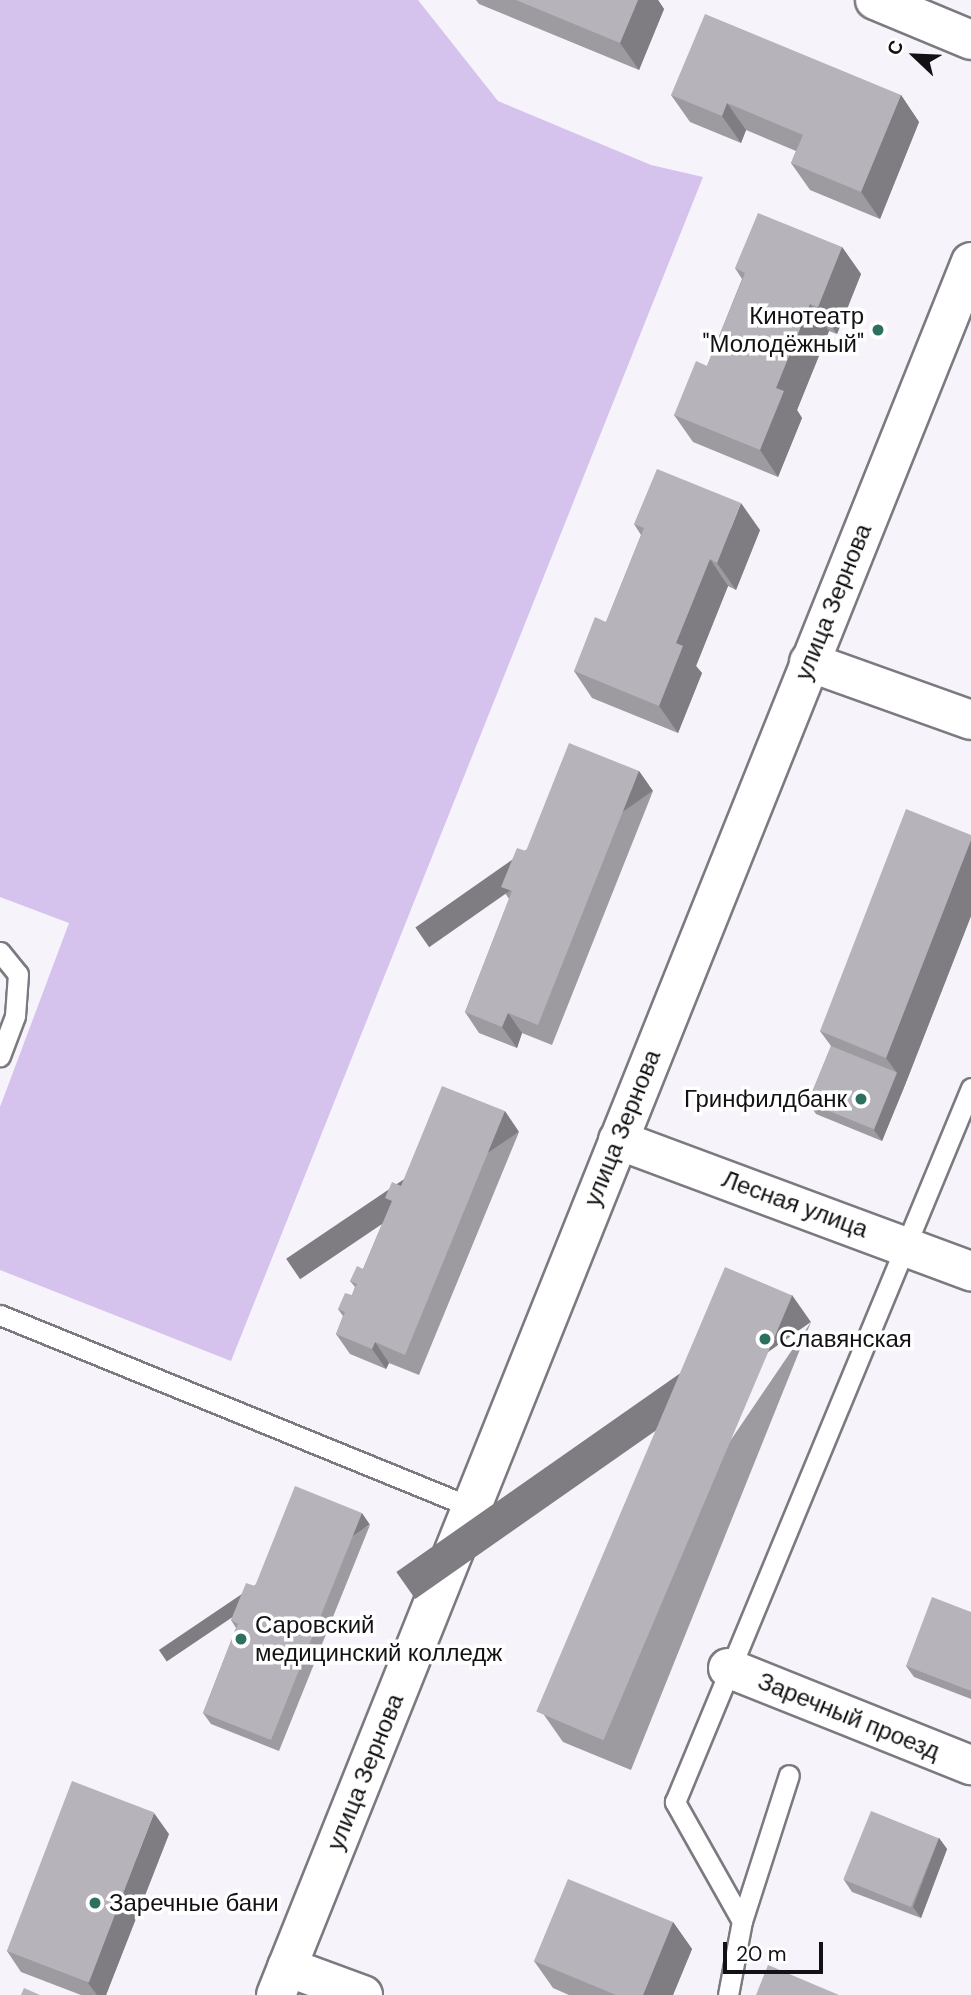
<!DOCTYPE html>
<html>
<head>
<meta charset="utf-8">
<style>
	body { margin:0 }
	#map { position:relative; width:971px; height:1995px; overflow:hidden; background:#f7f3fb; font-family:"DM Sans",sans-serif }
	div>[style] { position:absolute }
	.green>* { inset:0; background:#d5c3ed }
	.roads { filter:drop-shadow(2px 0 #7c7a80) drop-shadow(-2px 0 #7c7a80) drop-shadow(0 2px #7c7a80) drop-shadow(0 -2px #7c7a80) }
	.lane>* { height:19px; margin:-9.5px; padding:0 9.5px; transform-origin:9.5px; border-radius:9.5px; background:#fff }
	.street>* { height:38px; margin:-19px; padding:0 19px; transform-origin:19px; border-radius:19px; background:#fff }
	.secondary>* { height:38px; margin:-19px; padding:0 19px; transform-origin:19px; border-radius:19px; background:#fff }
	.wall>* { inset:0; background:#9d9aa0 }
	.shaded-wall>* { inset:0; background:#7f7d82; transform-origin:0 0 }
	.building>* { inset:0; background:#b6b3ba; transform-origin:0 0 }
	.dots>* { width:19px; height:19px; translate:-50% -50%; box-sizing:border-box; border:4px solid #fff; border-radius:50% }
	span { translate:-50% -50%; white-space:nowrap; text-align:center; line-height:1.15; -webkit-text-stroke:7px #fff; paint-order:stroke }
	.poi-label { font-size:24px; color:#131114 }
	.right { translate:-100% -50%; text-align:right }
	.left { translate:0 -50%; text-align:left }
	.street-label { font-size:24px; color:#131114 }
	.north { position:absolute; left:880px; top:21px; width:70px; height:70px; -webkit-text-stroke:5px #fff; paint-order:stroke; rotate:293deg; font-size:19px; font-weight:700; line-height:28px; text-align:center; color:#131114 }
	.north::after { content:''; display:block; margin:auto; width:24px; height:32px; background:#131114; clip-path:polygon(50% 0,100% 100%,50% 72%,0 100%) }
	.scale { position:absolute; left:723px; top:1942px; width:100px; height:32px; box-sizing:border-box; border:4px solid #131114; border-top:0; padding-left:9px; font-size:21px; line-height:24px; white-space:nowrap; color:#131114; -webkit-text-stroke:5px #fff; paint-order:stroke }
</style>
</head>
<body>
<div id="map">
	<div class="green">
		<div style="clip-path:polygon(0 0,418px 0,498px 101px,651px 165px,703px 177px,231px 1361px,0 1270px,0 1107px,69px 923px,0 897px)"></div>
	</div>
	<div class="roads">
		<div class="lane">
			<div style="left:0;top:952px;width:28px;rotate:51deg"></div>
			<div style="left:18px;top:974px;width:42px;rotate:94.1deg"></div>
			<div style="left:15px;top:1016px;width:43px;rotate:110.6deg"></div>
			<div style="left:0;top:1315px;width:509px;rotate:22.18deg"></div>
			<div style="left:742px;top:1921px;width:153px;rotate:-72.2deg"></div>
			<div style="left:728px;top:1995px;width:75px;rotate:-79.3deg"></div>
			<div style="left:742px;top:1921px;width:137px;rotate:-119.4deg"></div>
			<div style="left:675px;top:1802px;width:773px;rotate:-67.48deg"></div>
		</div>
		<div class="street">
			<div style="left:809px;top:662px;width:172px;rotate:19.7deg"></div>
			<div style="left:618px;top:1140px;width:377px;rotate:20.4deg"></div>
			<div style="left:728px;top:1668px;width:262px;rotate:21.8deg"></div>
			<div style="left:287px;top:1967px;width:81px;rotate:20.2deg"></div>
		</div>
		<div class="secondary">
			<div style="left:875px;top:0;width:104px;rotate:22.6deg"></div>
			<div style="left:276px;top:1995px;width:1867px;rotate:-68.15deg"></div>
		</div>
	</div>
	<div class="wall">
		<div style="clip-path:polygon(476px 0,658px 0,664px 9px,639px 70px,479px 4px)"></div>
		<div style="clip-path:polygon(671px 95px,901px 95px,919px 122px,880px 219px,810px 190px,791px 163px,796px 151px,746px 130px,741px 143px,690px 122px)"></div>
		<div style="clip-path:polygon(842px 247px,861px 274px,837px 334px,829px 331px,797px 410px,802px 418px,778px 477px,693px 442px,674px 415px,707px 366px,742px 279px,735px 268px)"></div>
		<div style="clip-path:polygon(634px 524px,760px 530px,736px 590px,728px 586px,696px 666px,702px 673px,678px 733px,592px 698px,574px 671px,606px 622px,641px 535px)"></div>
		<div style="clip-path:polygon(639px 771px,653px 791px,552px 1045px,522px 1033px,517px 1048px,479px 1033px,465px 1012px,509px 899px,501px 887px,526px 851px)"></div>
		<div style="clip-path:polygon(971px 835px,971px 916px,905px 1085px,882px 1141px,816px 1114px,808px 1102px,831px 1046px,820px 1031px)"></div>
		<div style="clip-path:polygon(519px 1132px,419px 1375px,389px 1363px,386px 1369px,350px 1354px,336px 1334px,343px 1316px,338px 1309px,352px 1295px,355px 1287px,350px 1281px,363px 1269px,390px 1205px,385px 1198px,401px 1186px)"></div>
		<div style="clip-path:polygon(811px 1322px,631px 1770px,563px 1742px,544px 1715px)"></div>
		<div style="clip-path:polygon(370px 1525px,279px 1751px,211px 1724px,203px 1713px,236px 1628px,231px 1620px,255px 1586px)"></div>
		<div style="clip-path:polygon(971px 1612px,971px 1699px,914px 1677px,906px 1666px)"></div>
		<div style="clip-path:polygon(169px 1834px,106px 1995px,81px 1995px,21px 1972px,7px 1951px)"></div>
		<div style="clip-path:polygon(939px 1838px,947px 1849px,921px 1918px,852px 1892px,844px 1880px)"></div>
		<div style="clip-path:polygon(673px 1922px,692px 1949px,673px 1995px,569px 1995px,553px 1988px,534px 1961px)"></div>
	</div>
	<div class="shaded-wall">
		<div style="clip-path:polygon(638px 0,658px 0,664px 9px,639px 70px,620px 43px)"></div>
		<div style="clip-path:polygon(901px 95px,919px 122px,880px 219px,861px 192px)"></div>
		<div style="clip-path:polygon(727px 103px,746px 130px,741px 143px,722px 116px)"></div>
		<div style="clip-path:polygon(842px 247px,861px 274px,837px 334px,818px 307px)"></div>
		<div style="clip-path:polygon(810px 304px,829px 331px,797px 410px,802px 418px,778px 477px,760px 450px,776px 388px)"></div>
		<div style="clip-path:polygon(741px 503px,760px 530px,736px 590px,717px 563px)"></div>
		<div style="clip-path:polygon(710px 559px,728px 586px,696px 666px,702px 673px,678px 733px,659px 706px,676px 643px)"></div>
		<div style="left:639px;top:771px;width:24px;height:273px;rotate:55deg"></div>
		<div style="clip-path:polygon(971px 840px,971px 916px,905px 1085px,882px 1141px,874px 1130px,897px 1073px,886px 1058px)"></div>
		<div style="clip-path:polygon(508px 1013px,522px 1033px,517px 1048px,502px 1027px)"></div>
		<div style="left:505px;top:1111px;width:25px;height:264px;rotate:56deg"></div>
		<div style="left:792px;top:1295px;width:33px;height:483px;rotate:55deg"></div>
		<div style="clip-path:polygon(375px 1342px,389px 1363px,386px 1369px,372px 1349px)"></div>
		<div style="left:362px;top:1513px;width:14px;height:245px;rotate:56deg"></div>
		<div style="clip-path:polygon(154px 1813px,169px 1834px,106px 1995px,97px 1995px,88px 1983px)"></div>
		<div style="clip-path:polygon(939px 1838px,947px 1849px,921px 1918px,913px 1907px)"></div>
		<div style="clip-path:polygon(673px 1922px,692px 1949px,673px 1995px,643px 1995px)"></div>
	</div>
	<div class="building">
		<div style="clip-path:polygon(516px 0,638px 0,620px 43px)"></div>
		<div style="clip-path:polygon(705px 14px,901px 95px,861px 192px,791px 163px,803px 135px,727px 103px,722px 116px,671px 95px)"></div>
		<div style="clip-path:polygon(758px 213px,842px 247px,818px 307px,810px 304px,776px 388px,784px 391px,760px 450px,674px 415px,696px 361px,707px 366px,745px 273px,735px 268px)"></div>
		<div style="clip-path:polygon(657px 469px,741px 503px,717px 563px,710px 559px,676px 643px,683px 646px,659px 706px,574px 671px,595px 617px,606px 622px,644px 528px,634px 524px)"></div>
		<div style="clip-path:polygon(569px 743px,639px 771px,538px 1025px,508px 1013px,502px 1027px,465px 1012px,512px 891px,501px 887px,517px 848px,526px 851px)"></div>
		<div style="clip-path:polygon(906px 809px,971px 835px,971px 840px,886px 1058px,820px 1031px)"></div>
		<div style="left:831px;top:1046px;width:71px;height:61px;rotate:22deg"></div>
		<div style="clip-path:polygon(442px 1086px,505px 1111px,405px 1355px,375px 1342px,372px 1349px,336px 1334px,345px 1312px,338px 1309px,345px 1293px,352px 1295px,357px 1284px,350px 1281px,357px 1266px,363px 1269px,392px 1201px,385px 1198px,392px 1182px,401px 1186px)"></div>
		<div style="left:725px;top:1267px;width:73px;height:483px;rotate:23deg"></div>
		<div style="clip-path:polygon(295px 1486px,362px 1513px,271px 1740px,203px 1713px,238px 1624px,231px 1620px,246px 1583px,255px 1586px)"></div>
		<div style="clip-path:polygon(932px 1597px,971px 1612px,971px 1691px,906px 1666px)"></div>
		<div style="left:72px;top:1781px;width:88px;height:182px;rotate:21deg"></div>
		<div style="left:871px;top:1811px;width:73px;height:74px;rotate:22deg"></div>
		<div style="clip-path:polygon(568px 1879px,673px 1922px,643px 1995px,616px 1995px,534px 1961px)"></div>
		<div style="clip-path:polygon(768px 1965px,839px 1995px,756px 1995px)"></div>
		<div style="clip-path:polygon(24px 1988px,40px 1995px,21px 1995px)"></div>
	</div>
	<div class="dots">
		<div style="left:878px;top:330px;background:#2e7060"></div>
		<div style="left:861px;top:1099px;background:#2e7060"></div>
		<div style="left:765px;top:1339px;background:#2e7060"></div>
		<div style="left:241px;top:1639px;background:#2e7060"></div>
		<div style="left:95px;top:1903px;background:#2e7060"></div>
	</div>
	<div class="poi-label">
		<span class="right" style="left:864px;top:330px">Кинотеатр<br>"Молодёжный"</span>
		<span class="right" style="left:847px;top:1099px">Гринфилдбанк</span>
		<span class="left" style="left:779px;top:1339px">Славянская</span>
		<span class="left" style="left:255px;top:1639px">Саровский<br>медицинский колледж</span>
		<span class="left" style="left:109px;top:1903px">Заречные бани</span>
	</div>
	<div class="street-label">
		<span style="left:833px;top:602px;rotate:-68deg">улица Зернова</span>
		<span style="left:622px;top:1128px;rotate:-68deg">улица Зернова</span>
		<span style="left:795px;top:1204px;rotate:20deg">Лесная улица</span>
		<span style="left:849px;top:1716px;rotate:22deg">Заречный проезд</span>
		<span style="left:365px;top:1772px;rotate:-68deg">улица Зернова</span>
	</div>
	<div class="north">С</div>
	<div class="scale">20 m</div>
</div>
</body>
</html>
